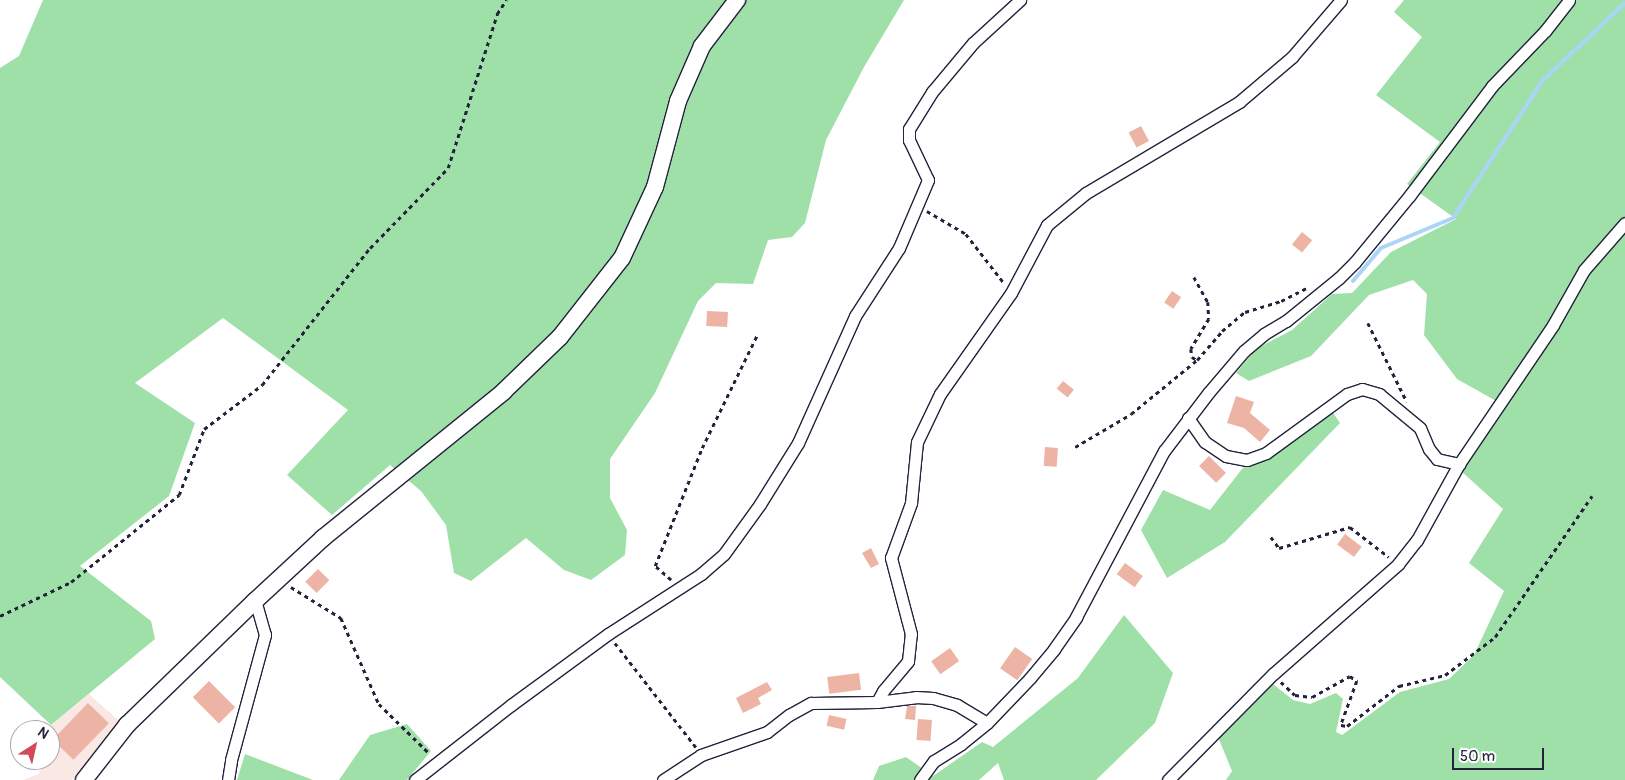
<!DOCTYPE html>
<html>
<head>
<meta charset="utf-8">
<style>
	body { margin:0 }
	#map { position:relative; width:1625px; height:780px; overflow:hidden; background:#fff; font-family:Pangolin,sans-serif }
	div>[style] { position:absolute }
	.built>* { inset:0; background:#fae8e4 }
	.green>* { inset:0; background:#9fe0a9 }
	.stream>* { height:4px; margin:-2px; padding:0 2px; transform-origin:2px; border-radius:2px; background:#acd4f6 }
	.building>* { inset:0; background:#edb4a5; transform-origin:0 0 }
	.path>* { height:2.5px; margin-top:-1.25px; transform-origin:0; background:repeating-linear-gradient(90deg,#22223b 0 4px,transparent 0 8px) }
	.roads { filter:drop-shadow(1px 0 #22223b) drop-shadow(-1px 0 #22223b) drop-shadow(0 1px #22223b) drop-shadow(0 -1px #22223b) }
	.street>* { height:11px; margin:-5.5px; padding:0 5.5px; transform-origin:5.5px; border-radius:5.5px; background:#fff }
	.secondary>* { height:16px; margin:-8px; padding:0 8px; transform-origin:8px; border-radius:8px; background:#fff }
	span { translate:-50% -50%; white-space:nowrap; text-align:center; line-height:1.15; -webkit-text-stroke:4.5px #fff; paint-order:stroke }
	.north { position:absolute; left:10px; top:720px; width:50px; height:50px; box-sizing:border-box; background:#fff; border:1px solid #a7a7b1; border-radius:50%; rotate:35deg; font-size:14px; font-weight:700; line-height:20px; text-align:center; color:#22223b }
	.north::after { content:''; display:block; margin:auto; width:18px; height:22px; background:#d1495b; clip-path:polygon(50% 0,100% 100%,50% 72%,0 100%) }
	.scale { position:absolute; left:1452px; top:748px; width:92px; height:22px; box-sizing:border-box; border:2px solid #22223b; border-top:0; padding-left:6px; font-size:15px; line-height:18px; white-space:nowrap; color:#22223b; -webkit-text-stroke:4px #fff; paint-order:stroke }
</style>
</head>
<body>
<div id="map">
	<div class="built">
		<div style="clip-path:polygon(89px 694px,119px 721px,72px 780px,23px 780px,39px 774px,42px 760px,50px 760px,51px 725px)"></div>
	</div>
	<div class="green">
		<div style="clip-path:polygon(43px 0,904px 0,864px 67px,826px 140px,805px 223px,792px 237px,768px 240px,753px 284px,716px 283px,698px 301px,655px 393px,610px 459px,610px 498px,627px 530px,625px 555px,591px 580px,564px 570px,526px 538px,471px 581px,454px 573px,446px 525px,421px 491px,390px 465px,332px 515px,287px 475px,348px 410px,223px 318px,135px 383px,195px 423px,169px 496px,80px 566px,151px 621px,155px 639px,51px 725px,0 677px,0 68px,19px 56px)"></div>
		<div style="clip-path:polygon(1404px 0,1625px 0,1625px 780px,1226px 780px,1232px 771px,1218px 737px,1273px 684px,1293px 700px,1310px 704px,1336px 693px,1343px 699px,1336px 732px,1342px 735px,1400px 692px,1449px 679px,1474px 655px,1504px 591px,1469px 563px,1503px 509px,1461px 471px,1505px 406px,1457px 379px,1424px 335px,1427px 294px,1413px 280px,1369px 295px,1311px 356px,1249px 381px,1236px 373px,1256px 349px,1292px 330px,1332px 294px,1352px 293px,1391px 252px,1456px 219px,1407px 184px,1440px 142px,1376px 95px,1422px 37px,1394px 12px)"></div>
		<div style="clip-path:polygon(1326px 402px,1340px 423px,1225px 542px,1167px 578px,1141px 530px,1163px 490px,1210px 510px,1242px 469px)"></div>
		<div style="clip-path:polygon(1124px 615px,1173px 673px,1155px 723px,1096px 780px,1004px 780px,998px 763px,979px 780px,873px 780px,879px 766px,906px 757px,933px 776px,982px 742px,993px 747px,1078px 678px)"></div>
		<div style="clip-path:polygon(407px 724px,431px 751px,407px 780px,339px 780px,370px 735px)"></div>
		<div style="clip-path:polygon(245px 754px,313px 780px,237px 780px)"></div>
	</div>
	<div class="stream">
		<div style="left:1353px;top:281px;width:43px;rotate:-49.7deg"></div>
		<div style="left:1381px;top:248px;width:78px;rotate:-22.6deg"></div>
		<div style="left:1453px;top:218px;width:165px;rotate:-56.9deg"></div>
		<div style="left:1543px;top:80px;width:112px;rotate:-43.2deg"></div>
	</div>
	<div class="building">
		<div style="left:1141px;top:126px;width:17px;height:14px;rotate:62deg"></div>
		<div style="left:1302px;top:232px;width:13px;height:16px;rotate:39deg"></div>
		<div style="left:1172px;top:291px;width:11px;height:14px;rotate:34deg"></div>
		<div style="left:707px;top:311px;width:21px;height:15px;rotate:3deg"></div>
		<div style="left:1063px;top:381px;width:14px;height:10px;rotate:39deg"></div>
		<div style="clip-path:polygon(1236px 396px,1254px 402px,1250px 413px,1270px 430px,1260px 442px,1244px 428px,1227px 423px)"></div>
		<div style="left:1045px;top:447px;width:13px;height:19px;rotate:4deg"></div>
		<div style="left:1209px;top:456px;width:24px;height:14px;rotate:45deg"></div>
		<div style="left:1345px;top:534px;width:21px;height:13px;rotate:37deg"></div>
		<div style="clip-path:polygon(871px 548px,879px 564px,871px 568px,862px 553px)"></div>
		<div style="left:1125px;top:563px;width:22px;height:14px;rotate:36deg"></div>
		<div style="left:318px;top:569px;width:16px;height:18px;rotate:45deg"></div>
		<div style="left:1015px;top:647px;width:21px;height:26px;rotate:35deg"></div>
		<div style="left:950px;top:648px;width:16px;height:23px;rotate:55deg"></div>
		<div style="left:859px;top:673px;width:17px;height:32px;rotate:83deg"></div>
		<div style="left:209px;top:681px;width:37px;height:23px;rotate:45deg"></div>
		<div style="clip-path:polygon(767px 682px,772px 690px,758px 698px,761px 704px,743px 713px,736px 698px)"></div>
		<div style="left:88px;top:703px;width:29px;height:51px;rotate:44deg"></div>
		<div style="clip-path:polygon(907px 706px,916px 706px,915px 720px,905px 719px)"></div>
		<div style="left:829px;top:715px;width:18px;height:11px;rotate:13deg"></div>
		<div style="left:918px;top:719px;width:14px;height:21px;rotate:4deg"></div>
	</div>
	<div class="path">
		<div style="left:927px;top:211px;width:45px;rotate:30.5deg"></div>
		<div style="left:966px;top:234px;width:62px;rotate:52.2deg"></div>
		<div style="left:1194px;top:277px;width:29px;rotate:61deg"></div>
		<div style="left:1208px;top:302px;width:17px;rotate:87deg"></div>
		<div style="left:1209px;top:319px;width:35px;rotate:121deg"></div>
		<div style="left:1191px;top:349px;width:8px;rotate:83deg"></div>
		<div style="left:1192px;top:357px;width:6px;rotate:31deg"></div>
		<div style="left:1368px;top:323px;width:88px;rotate:63.7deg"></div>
		<div style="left:1075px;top:447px;width:65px;rotate:-30.5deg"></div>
		<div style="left:1131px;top:414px;width:85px;rotate:-39.3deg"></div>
		<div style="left:1197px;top:360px;width:38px;rotate:-49deg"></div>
		<div style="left:1222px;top:331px;width:30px;rotate:-40deg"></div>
		<div style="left:1245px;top:312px;width:38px;rotate:-17deg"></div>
		<div style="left:1281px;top:301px;width:30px;rotate:-27deg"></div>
		<div style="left:1271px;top:537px;width:14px;rotate:54deg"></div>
		<div style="left:1279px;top:548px;width:74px;rotate:-16.5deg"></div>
		<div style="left:1350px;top:527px;width:49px;rotate:37.6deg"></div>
		<div style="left:671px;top:580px;width:21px;rotate:-139deg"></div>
		<div style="left:655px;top:566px;width:127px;rotate:-68.3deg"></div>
		<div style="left:702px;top:448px;width:126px;rotate:-64deg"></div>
		<div style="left:291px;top:587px;width:59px;rotate:31.8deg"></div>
		<div style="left:341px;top:618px;width:94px;rotate:66.2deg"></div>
		<div style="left:379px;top:704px;width:71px;rotate:44.4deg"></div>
		<div style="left:0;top:616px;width:79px;rotate:-25.6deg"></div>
		<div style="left:71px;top:582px;width:139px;rotate:-38.9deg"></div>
		<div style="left:179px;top:495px;width:71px;rotate:-69.3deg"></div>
		<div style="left:204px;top:429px;width:73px;rotate:-37.2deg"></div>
		<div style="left:262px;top:385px;width:174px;rotate:-51.8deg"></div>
		<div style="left:370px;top:248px;width:112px;rotate:-45.7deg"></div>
		<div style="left:448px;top:168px;width:162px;rotate:-72.3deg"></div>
		<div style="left:497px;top:14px;width:17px;rotate:-57deg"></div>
		<div style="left:615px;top:643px;width:132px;rotate:52.1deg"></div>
		<div style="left:1281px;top:682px;width:19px;rotate:43deg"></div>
		<div style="left:1295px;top:695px;width:17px;rotate:7deg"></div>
		<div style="left:1312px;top:697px;width:43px;rotate:-28.9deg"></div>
		<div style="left:1350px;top:676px;width:9px;rotate:36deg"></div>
		<div style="left:1357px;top:681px;width:47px;rotate:110deg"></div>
		<div style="left:1341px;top:725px;width:6px;rotate:9deg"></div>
		<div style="left:1347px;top:726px;width:66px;rotate:-37.6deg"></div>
		<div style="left:1399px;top:686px;width:47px;rotate:-13.4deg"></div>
		<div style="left:1445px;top:675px;width:63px;rotate:-37.2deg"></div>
		<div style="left:1495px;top:637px;width:171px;rotate:-55.5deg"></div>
	</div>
	<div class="roads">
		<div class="street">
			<div style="left:1188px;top:418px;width:29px;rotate:55deg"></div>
			<div style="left:1205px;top:442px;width:25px;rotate:34deg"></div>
			<div style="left:1226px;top:456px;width:21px;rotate:11deg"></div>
			<div style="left:1247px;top:460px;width:20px;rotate:-20deg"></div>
			<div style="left:1266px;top:453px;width:100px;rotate:-36.1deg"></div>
			<div style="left:1347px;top:394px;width:16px;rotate:-18deg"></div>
			<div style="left:1362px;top:389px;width:18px;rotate:16deg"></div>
			<div style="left:1379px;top:394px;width:53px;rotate:39.7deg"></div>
			<div style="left:1420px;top:428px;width:23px;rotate:67deg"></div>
			<div style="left:1429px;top:449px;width:13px;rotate:51deg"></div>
			<div style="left:1437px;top:459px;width:23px;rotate:13deg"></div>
			<div style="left:877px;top:702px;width:13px;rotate:-61deg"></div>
			<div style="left:883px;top:691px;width:39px;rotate:-50deg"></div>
			<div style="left:908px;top:661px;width:27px;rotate:-84deg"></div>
			<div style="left:911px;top:634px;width:79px;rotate:-104.7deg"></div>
			<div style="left:891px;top:558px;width:59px;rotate:-70deg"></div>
			<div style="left:911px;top:503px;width:61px;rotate:-84.4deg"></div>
			<div style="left:917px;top:442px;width:53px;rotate:-64.4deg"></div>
			<div style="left:940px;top:394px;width:123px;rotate:-54.9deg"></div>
			<div style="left:1011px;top:293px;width:77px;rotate:-62.1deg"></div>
			<div style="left:1047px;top:225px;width:50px;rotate:-39.4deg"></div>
			<div style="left:1086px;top:193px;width:178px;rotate:-30.7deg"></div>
			<div style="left:1239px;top:102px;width:70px;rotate:-40.3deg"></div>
			<div style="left:1292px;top:57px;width:75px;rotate:-49.3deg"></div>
			<div style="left:228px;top:780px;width:20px;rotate:-81deg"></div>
			<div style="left:231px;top:760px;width:130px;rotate:-74.8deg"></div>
			<div style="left:265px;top:635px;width:35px;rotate:-106deg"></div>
			<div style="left:415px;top:780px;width:122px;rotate:-38deg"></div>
			<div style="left:511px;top:705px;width:120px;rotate:-36.2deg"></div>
			<div style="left:608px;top:634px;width:111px;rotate:-32.8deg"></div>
			<div style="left:701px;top:574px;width:30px;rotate:-41deg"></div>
			<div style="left:724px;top:554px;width:62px;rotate:-54.2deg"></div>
			<div style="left:760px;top:504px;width:72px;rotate:-58.1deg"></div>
			<div style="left:798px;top:443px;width:139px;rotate:-65.8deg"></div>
			<div style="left:855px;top:316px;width:81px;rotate:-57.1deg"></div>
			<div style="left:899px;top:248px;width:74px;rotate:-66.9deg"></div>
			<div style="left:928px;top:180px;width:44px;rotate:-115.4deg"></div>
			<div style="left:909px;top:140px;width:11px;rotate:-90deg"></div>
			<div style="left:909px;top:129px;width:44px;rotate:-58.1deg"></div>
			<div style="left:932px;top:92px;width:64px;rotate:-50.1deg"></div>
			<div style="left:973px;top:43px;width:64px;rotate:-42.5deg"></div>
			<div style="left:663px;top:780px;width:45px;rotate:-33.3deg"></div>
			<div style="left:701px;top:755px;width:70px;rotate:-19.2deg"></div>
			<div style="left:767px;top:732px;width:28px;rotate:-38deg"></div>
			<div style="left:789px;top:715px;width:25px;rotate:-29deg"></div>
			<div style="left:811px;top:703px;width:66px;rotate:-0.9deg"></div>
			<div style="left:877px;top:702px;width:39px;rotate:-7deg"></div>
			<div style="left:916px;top:697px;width:17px;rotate:3deg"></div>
			<div style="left:933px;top:698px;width:25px;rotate:16deg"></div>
			<div style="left:957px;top:705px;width:35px;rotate:31deg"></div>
			<div style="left:920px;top:780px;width:24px;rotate:-54deg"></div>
			<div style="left:934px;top:761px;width:32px;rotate:-32deg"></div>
			<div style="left:961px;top:744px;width:33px;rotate:-39deg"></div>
			<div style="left:987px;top:723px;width:62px;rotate:-46.3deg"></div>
			<div style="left:1030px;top:678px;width:38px;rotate:-50deg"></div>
			<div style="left:1054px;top:649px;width:39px;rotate:-55deg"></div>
			<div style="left:1076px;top:617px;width:188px;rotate:-62.1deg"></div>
			<div style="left:1164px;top:451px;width:74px;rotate:-52.7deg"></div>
			<div style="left:1209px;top:392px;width:54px;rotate:-49.5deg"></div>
			<div style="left:1244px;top:351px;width:26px;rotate:-40deg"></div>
			<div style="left:1264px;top:334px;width:26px;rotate:-31deg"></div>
			<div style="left:1286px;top:321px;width:68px;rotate:-39.1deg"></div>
			<div style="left:1339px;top:278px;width:23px;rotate:-45deg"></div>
			<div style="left:1355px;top:262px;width:87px;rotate:-50.6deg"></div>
			<div style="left:1410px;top:195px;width:136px;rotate:-53deg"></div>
			<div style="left:1492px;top:86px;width:76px;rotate:-46.1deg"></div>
			<div style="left:1545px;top:31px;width:39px;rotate:-52deg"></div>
			<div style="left:1168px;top:780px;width:149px;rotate:-45.3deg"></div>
			<div style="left:1273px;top:674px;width:167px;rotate:-41.3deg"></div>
			<div style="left:1398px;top:564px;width:31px;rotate:-52deg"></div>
			<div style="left:1417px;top:540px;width:87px;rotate:-61.1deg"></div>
			<div style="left:1459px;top:464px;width:168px;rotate:-55.9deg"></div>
			<div style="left:1553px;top:325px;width:63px;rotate:-60.6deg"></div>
			<div style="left:1584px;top:270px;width:62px;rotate:-48.9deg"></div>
		</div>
		<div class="secondary">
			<div style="left:84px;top:780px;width:70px;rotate:-52deg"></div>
			<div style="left:127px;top:725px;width:178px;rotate:-44.1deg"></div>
			<div style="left:255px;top:601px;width:93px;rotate:-42.8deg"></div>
			<div style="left:323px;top:538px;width:232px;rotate:-39deg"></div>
			<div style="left:503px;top:392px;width:79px;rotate:-44deg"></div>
			<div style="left:560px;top:337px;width:100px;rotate:-51.9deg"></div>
			<div style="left:622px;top:258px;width:78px;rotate:-65.1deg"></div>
			<div style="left:655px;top:187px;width:89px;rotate:-75deg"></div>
			<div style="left:678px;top:101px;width:60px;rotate:-66.4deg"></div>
			<div style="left:702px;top:46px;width:58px;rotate:-52.7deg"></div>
		</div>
	</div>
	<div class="north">N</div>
	<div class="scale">50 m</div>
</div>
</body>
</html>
